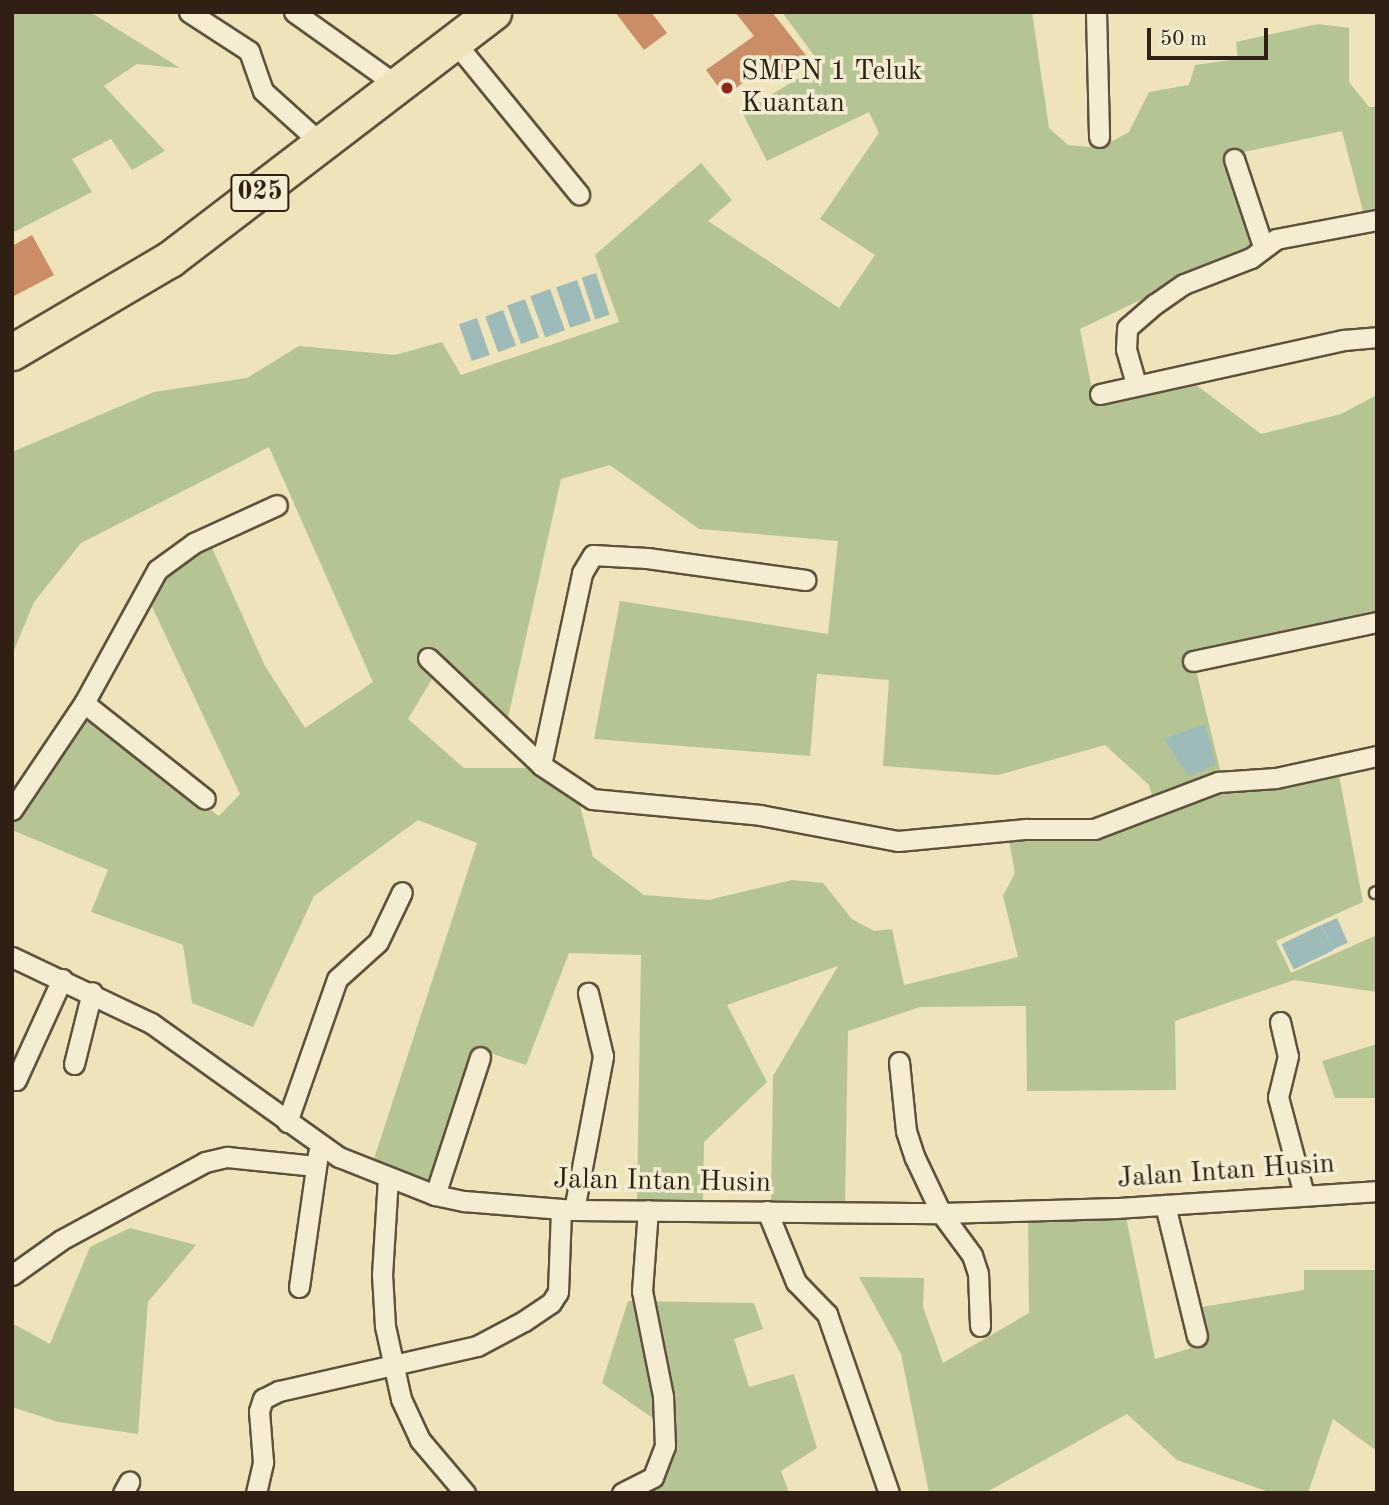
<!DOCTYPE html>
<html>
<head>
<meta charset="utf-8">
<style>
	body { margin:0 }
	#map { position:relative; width:1389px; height:1505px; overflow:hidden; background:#eee3b9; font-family:"Old Standard TT",serif }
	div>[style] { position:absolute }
	.green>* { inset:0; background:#b4c593 }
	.water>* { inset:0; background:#9dbcb9; transform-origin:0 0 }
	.building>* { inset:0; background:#cb8d66 }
	.roads { filter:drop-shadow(2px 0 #5f513c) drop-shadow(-2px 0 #5f513c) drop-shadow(0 2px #5f513c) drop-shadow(0 -2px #5f513c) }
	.lane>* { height:10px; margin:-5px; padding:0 5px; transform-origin:5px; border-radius:5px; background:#f4edd2 }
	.street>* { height:19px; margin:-9.5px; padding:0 9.5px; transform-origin:9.5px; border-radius:9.5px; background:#f4edd2 }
	.highway>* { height:35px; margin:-17.5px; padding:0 17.5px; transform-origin:17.5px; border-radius:17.5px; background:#eee3b9 }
	.dots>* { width:19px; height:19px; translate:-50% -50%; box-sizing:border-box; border:4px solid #f4edd2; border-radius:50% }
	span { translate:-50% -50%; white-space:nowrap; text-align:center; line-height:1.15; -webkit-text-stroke:7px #f4edd2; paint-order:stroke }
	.shield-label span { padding:2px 5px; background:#f4edd2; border:2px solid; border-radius:5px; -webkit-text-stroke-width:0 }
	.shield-label { font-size:26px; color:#2f2013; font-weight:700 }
	.poi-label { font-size:28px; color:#2f2013 }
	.left { translate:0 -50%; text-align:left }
	.street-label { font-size:28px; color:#2f2013 }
	.frame { position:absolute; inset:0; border:14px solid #2f2013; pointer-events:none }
	.scale { position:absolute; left:1147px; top:28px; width:121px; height:32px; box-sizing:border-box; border:4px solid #2f2013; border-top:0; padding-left:9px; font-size:21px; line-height:24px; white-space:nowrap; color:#2f2013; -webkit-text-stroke:5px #f4edd2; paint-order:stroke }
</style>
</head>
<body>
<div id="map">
	<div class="green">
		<div style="clip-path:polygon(12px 12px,90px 12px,180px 68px,137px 64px,104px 86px,165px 151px,132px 170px,111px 139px,72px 159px,92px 192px,12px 233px)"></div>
		<div style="clip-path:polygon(evenodd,782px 12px,1032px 12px,1049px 128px,1068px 145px,1100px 148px,1129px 132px,1149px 92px,1189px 85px,1195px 65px,1238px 59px,1236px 42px,1318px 24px,1349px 28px,1349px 82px,1369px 107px,1377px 107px,1377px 212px,1364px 215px,1342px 131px,1225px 156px,1251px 247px,1080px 329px,1095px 404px,1191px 381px,1261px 434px,1341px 414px,1377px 395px,1377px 626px,1194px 662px,1225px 790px,1338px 770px,1363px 902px,1276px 941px,1291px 973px,1377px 935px,1377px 992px,1294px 980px,1175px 1021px,1176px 1090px,1027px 1091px,1026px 1006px,920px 1007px,848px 1031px,845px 1204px,771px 1203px,773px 1076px,838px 966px,727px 1005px,767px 1082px,704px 1142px,703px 1202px,637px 1200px,641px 955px,569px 953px,526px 1065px,475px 1048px,431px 1187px,372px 1165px,477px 843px,418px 820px,314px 896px,253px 1027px,192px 1003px,183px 945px,91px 912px,108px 870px,12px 830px,12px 816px,86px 718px,219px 816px,240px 794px,148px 598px,163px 571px,209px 541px,265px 666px,305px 728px,373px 682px,269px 447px,81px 543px,34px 602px,12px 655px,12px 452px,154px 392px,247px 378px,299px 346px,395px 355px,442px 342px,461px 375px,619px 322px,595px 255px,701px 163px,732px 200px,708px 221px,839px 308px,875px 255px,820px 219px,879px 133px,869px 112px,767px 161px,742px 112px,821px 65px,782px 12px,610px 465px,699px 529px,838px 541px,828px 634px,620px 601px,594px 739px,810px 756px,817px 674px,889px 680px,883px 766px,998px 775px,1105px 745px,1149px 785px,1158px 815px,1121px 830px,1076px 840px,1009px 841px,1015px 873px,1003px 896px,1018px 957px,904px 985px,892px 929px,874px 931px,852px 919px,823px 883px,792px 880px,708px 900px,644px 895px,593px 857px,579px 801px,530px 768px,464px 768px,408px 719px,441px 664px,506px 727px,561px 479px,610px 465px)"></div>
		<div style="clip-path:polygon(1377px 1044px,1377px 1098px,1335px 1098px,1322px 1061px)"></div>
		<div style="clip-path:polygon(1126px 1217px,1155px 1359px,1208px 1343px,1202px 1307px,1304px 1290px,1304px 1270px,1377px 1270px,1377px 1451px,1333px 1419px,1308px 1493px,1272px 1493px,1177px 1460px,1127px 1414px,985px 1493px,929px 1493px,901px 1354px,859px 1277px,924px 1278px,923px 1307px,943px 1363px,1029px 1313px,1028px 1218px)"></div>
		<div style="clip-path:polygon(130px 1228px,196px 1245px,148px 1302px,138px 1434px,58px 1422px,12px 1407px,12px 1323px,50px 1344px,90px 1247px)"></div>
		<div style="clip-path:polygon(628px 1301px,754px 1303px,763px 1329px,734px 1339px,749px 1387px,794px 1374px,817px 1448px,781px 1471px,789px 1493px,656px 1493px,643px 1478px,657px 1463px,660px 1423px,602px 1383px)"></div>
	</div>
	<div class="water">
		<div style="left:596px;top:273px;width:44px;height:15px;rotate:72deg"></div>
		<div style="left:577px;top:280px;width:43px;height:22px;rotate:71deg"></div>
		<div style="left:550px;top:289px;width:44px;height:21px;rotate:70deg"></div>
		<div style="left:525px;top:299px;width:41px;height:19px;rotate:70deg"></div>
		<div style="left:503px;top:310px;width:38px;height:19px;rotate:70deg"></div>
		<div style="left:477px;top:318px;width:39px;height:19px;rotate:71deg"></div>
		<div style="clip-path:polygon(1205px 724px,1216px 765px,1188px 776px,1164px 739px)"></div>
		<div style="left:1337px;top:918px;width:27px;height:17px;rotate:66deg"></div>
		<div style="left:1321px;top:925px;width:28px;height:44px;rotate:64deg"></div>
	</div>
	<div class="building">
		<div style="clip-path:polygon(615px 12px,651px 12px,667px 33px,644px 50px)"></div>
		<div style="clip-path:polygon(735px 12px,772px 12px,808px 58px,785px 76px,773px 61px,725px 96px,706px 70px,754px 36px)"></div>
		<div style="clip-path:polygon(32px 235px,54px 275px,12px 297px,12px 246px)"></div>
	</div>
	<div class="roads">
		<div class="lane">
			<div style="left:1375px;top:893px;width:2px;rotate:-27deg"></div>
		</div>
		<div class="street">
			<div style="left:189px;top:12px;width:72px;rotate:33deg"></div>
			<div style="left:249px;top:51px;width:42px;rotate:70.7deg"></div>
			<div style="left:263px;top:91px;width:81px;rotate:42deg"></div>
			<div style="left:294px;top:12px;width:128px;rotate:35.4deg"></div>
			<div style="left:1096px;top:12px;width:125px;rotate:88.6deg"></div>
			<div style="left:454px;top:41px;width:198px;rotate:50.8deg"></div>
			<div style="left:1234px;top:159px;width:92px;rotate:71.6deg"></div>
			<div style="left:1136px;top:384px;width:36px;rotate:-106deg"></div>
			<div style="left:1126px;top:349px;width:21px;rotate:-87deg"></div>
			<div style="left:1127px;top:328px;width:37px;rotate:-41deg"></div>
			<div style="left:1155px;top:304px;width:35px;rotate:-35deg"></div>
			<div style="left:1184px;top:284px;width:72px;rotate:-21.2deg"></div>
			<div style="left:1251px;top:258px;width:31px;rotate:-37deg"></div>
			<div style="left:1276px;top:239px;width:103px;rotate:-10.7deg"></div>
			<div style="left:1100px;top:394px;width:250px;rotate:-12.5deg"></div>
			<div style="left:1344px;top:340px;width:33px;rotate:-5deg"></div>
			<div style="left:428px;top:658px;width:156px;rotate:43.4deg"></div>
			<div style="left:541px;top:765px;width:61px;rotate:33.7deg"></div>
			<div style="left:592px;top:799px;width:169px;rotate:5.4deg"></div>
			<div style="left:760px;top:815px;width:140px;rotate:10.7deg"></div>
			<div style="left:898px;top:841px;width:129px;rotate:-5.4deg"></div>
			<div style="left:1026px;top:829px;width:68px"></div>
			<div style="left:1094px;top:829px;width:133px;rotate:-20.8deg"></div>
			<div style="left:1218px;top:782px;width:58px;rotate:-3.9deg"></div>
			<div style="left:1276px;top:778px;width:103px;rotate:-12.3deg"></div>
			<div style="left:1193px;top:661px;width:188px;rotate:-12deg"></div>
			<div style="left:84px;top:703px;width:154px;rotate:38.4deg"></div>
			<div style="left:541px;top:765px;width:196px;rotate:-77.9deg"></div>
			<div style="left:582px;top:573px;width:21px;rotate:-59deg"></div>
			<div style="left:593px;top:555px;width:54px;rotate:3.2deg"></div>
			<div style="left:647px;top:558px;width:160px;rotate:7.9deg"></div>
			<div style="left:12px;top:810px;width:129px;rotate:-56.1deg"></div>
			<div style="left:84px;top:703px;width:152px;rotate:-61.2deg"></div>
			<div style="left:157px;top:570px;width:46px;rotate:-36.1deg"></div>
			<div style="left:194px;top:543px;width:91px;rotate:-24.6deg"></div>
			<div style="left:12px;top:957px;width:154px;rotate:25.4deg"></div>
			<div style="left:151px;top:1023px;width:231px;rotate:35.5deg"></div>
			<div style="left:339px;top:1157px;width:103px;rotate:21.6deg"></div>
			<div style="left:435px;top:1195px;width:30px;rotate:12deg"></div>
			<div style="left:464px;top:1201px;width:110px;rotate:4.7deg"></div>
			<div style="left:574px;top:1210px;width:367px;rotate:0.5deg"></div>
			<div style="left:941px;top:1213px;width:176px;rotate:-1.6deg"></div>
			<div style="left:1117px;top:1208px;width:261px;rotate:-3.7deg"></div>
			<div style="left:1280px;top:1022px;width:35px;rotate:77deg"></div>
			<div style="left:1288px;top:1056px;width:42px;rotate:103.7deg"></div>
			<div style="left:1278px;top:1097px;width:101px;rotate:75.1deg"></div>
			<div style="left:899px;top:1062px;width:69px;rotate:84.2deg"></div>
			<div style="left:906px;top:1131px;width:28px;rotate:72deg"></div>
			<div style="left:915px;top:1158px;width:61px;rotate:64.7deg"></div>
			<div style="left:941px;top:1213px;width:52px;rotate:53.6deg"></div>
			<div style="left:972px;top:1255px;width:19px;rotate:72deg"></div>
			<div style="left:978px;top:1273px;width:53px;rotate:87.8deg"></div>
			<div style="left:74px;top:1064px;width:74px;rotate:-76deg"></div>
			<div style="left:16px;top:1080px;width:111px;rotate:-65.5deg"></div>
			<div style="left:287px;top:1122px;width:151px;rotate:-70.7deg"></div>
			<div style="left:337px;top:979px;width:55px;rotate:-42.1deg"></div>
			<div style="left:378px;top:942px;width:55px;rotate:-64.4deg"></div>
			<div style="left:388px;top:1177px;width:97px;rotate:93.5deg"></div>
			<div style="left:382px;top:1274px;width:52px;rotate:86.7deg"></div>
			<div style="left:385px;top:1326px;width:75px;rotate:77.6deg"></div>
			<div style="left:401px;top:1399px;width:45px;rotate:65.1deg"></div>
			<div style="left:420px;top:1440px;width:70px;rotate:49.7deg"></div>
			<div style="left:435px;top:1195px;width:145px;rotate:-71.9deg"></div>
			<div style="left:1165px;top:1205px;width:135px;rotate:76.3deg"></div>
			<div style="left:574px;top:1210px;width:157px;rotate:-79.3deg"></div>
			<div style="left:603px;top:1056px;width:65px;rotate:-103.4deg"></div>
			<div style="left:767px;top:1211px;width:77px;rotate:67.8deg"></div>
			<div style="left:796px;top:1282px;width:45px;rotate:45.9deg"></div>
			<div style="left:827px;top:1314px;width:189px;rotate:70.9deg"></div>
			<div style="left:12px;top:1275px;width:60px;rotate:-35.5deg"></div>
			<div style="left:61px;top:1240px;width:164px;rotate:-28.4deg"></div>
			<div style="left:205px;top:1162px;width:23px;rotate:-13deg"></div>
			<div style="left:227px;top:1157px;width:89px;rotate:5.8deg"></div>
			<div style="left:299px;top:1287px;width:135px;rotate:-81.9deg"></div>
			<div style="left:123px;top:1493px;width:13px;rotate:-61deg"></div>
			<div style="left:256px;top:1493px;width:32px;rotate:-77deg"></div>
			<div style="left:263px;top:1462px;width:51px;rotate:-94.5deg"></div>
			<div style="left:259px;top:1411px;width:13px;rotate:-72deg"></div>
			<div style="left:263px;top:1399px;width:18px;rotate:-27deg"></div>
			<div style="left:279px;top:1391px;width:203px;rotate:-12.8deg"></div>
			<div style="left:477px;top:1346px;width:53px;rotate:-28deg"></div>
			<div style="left:524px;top:1321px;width:32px;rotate:-34deg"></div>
			<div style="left:551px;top:1303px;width:13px;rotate:-58deg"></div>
			<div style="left:558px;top:1292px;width:83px;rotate:-87.9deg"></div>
			<div style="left:622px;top:1493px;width:35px;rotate:-27deg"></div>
			<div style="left:653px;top:1477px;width:33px;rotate:-69deg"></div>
			<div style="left:665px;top:1446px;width:50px;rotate:-92.3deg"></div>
			<div style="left:663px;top:1396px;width:107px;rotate:-101.3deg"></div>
			<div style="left:642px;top:1291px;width:81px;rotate:-85.8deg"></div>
		</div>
		<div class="highway">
			<div style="left:12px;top:352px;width:183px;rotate:-30.5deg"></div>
			<div style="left:170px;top:259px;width:407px;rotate:-37.4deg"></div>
		</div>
	</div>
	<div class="dots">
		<div style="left:727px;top:88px;background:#8f2418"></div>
	</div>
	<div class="shield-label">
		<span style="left:260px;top:193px">025</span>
	</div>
	<div class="poi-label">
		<span class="left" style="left:741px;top:88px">SMPN 1 Teluk<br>Kuantan</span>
	</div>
	<div class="street-label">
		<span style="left:1226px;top:1172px;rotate:-4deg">Jalan Intan Husin</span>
		<span style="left:662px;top:1182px;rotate:1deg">Jalan Intan Husin</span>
	</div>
	<div class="frame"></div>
	<div class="scale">50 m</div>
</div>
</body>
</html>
